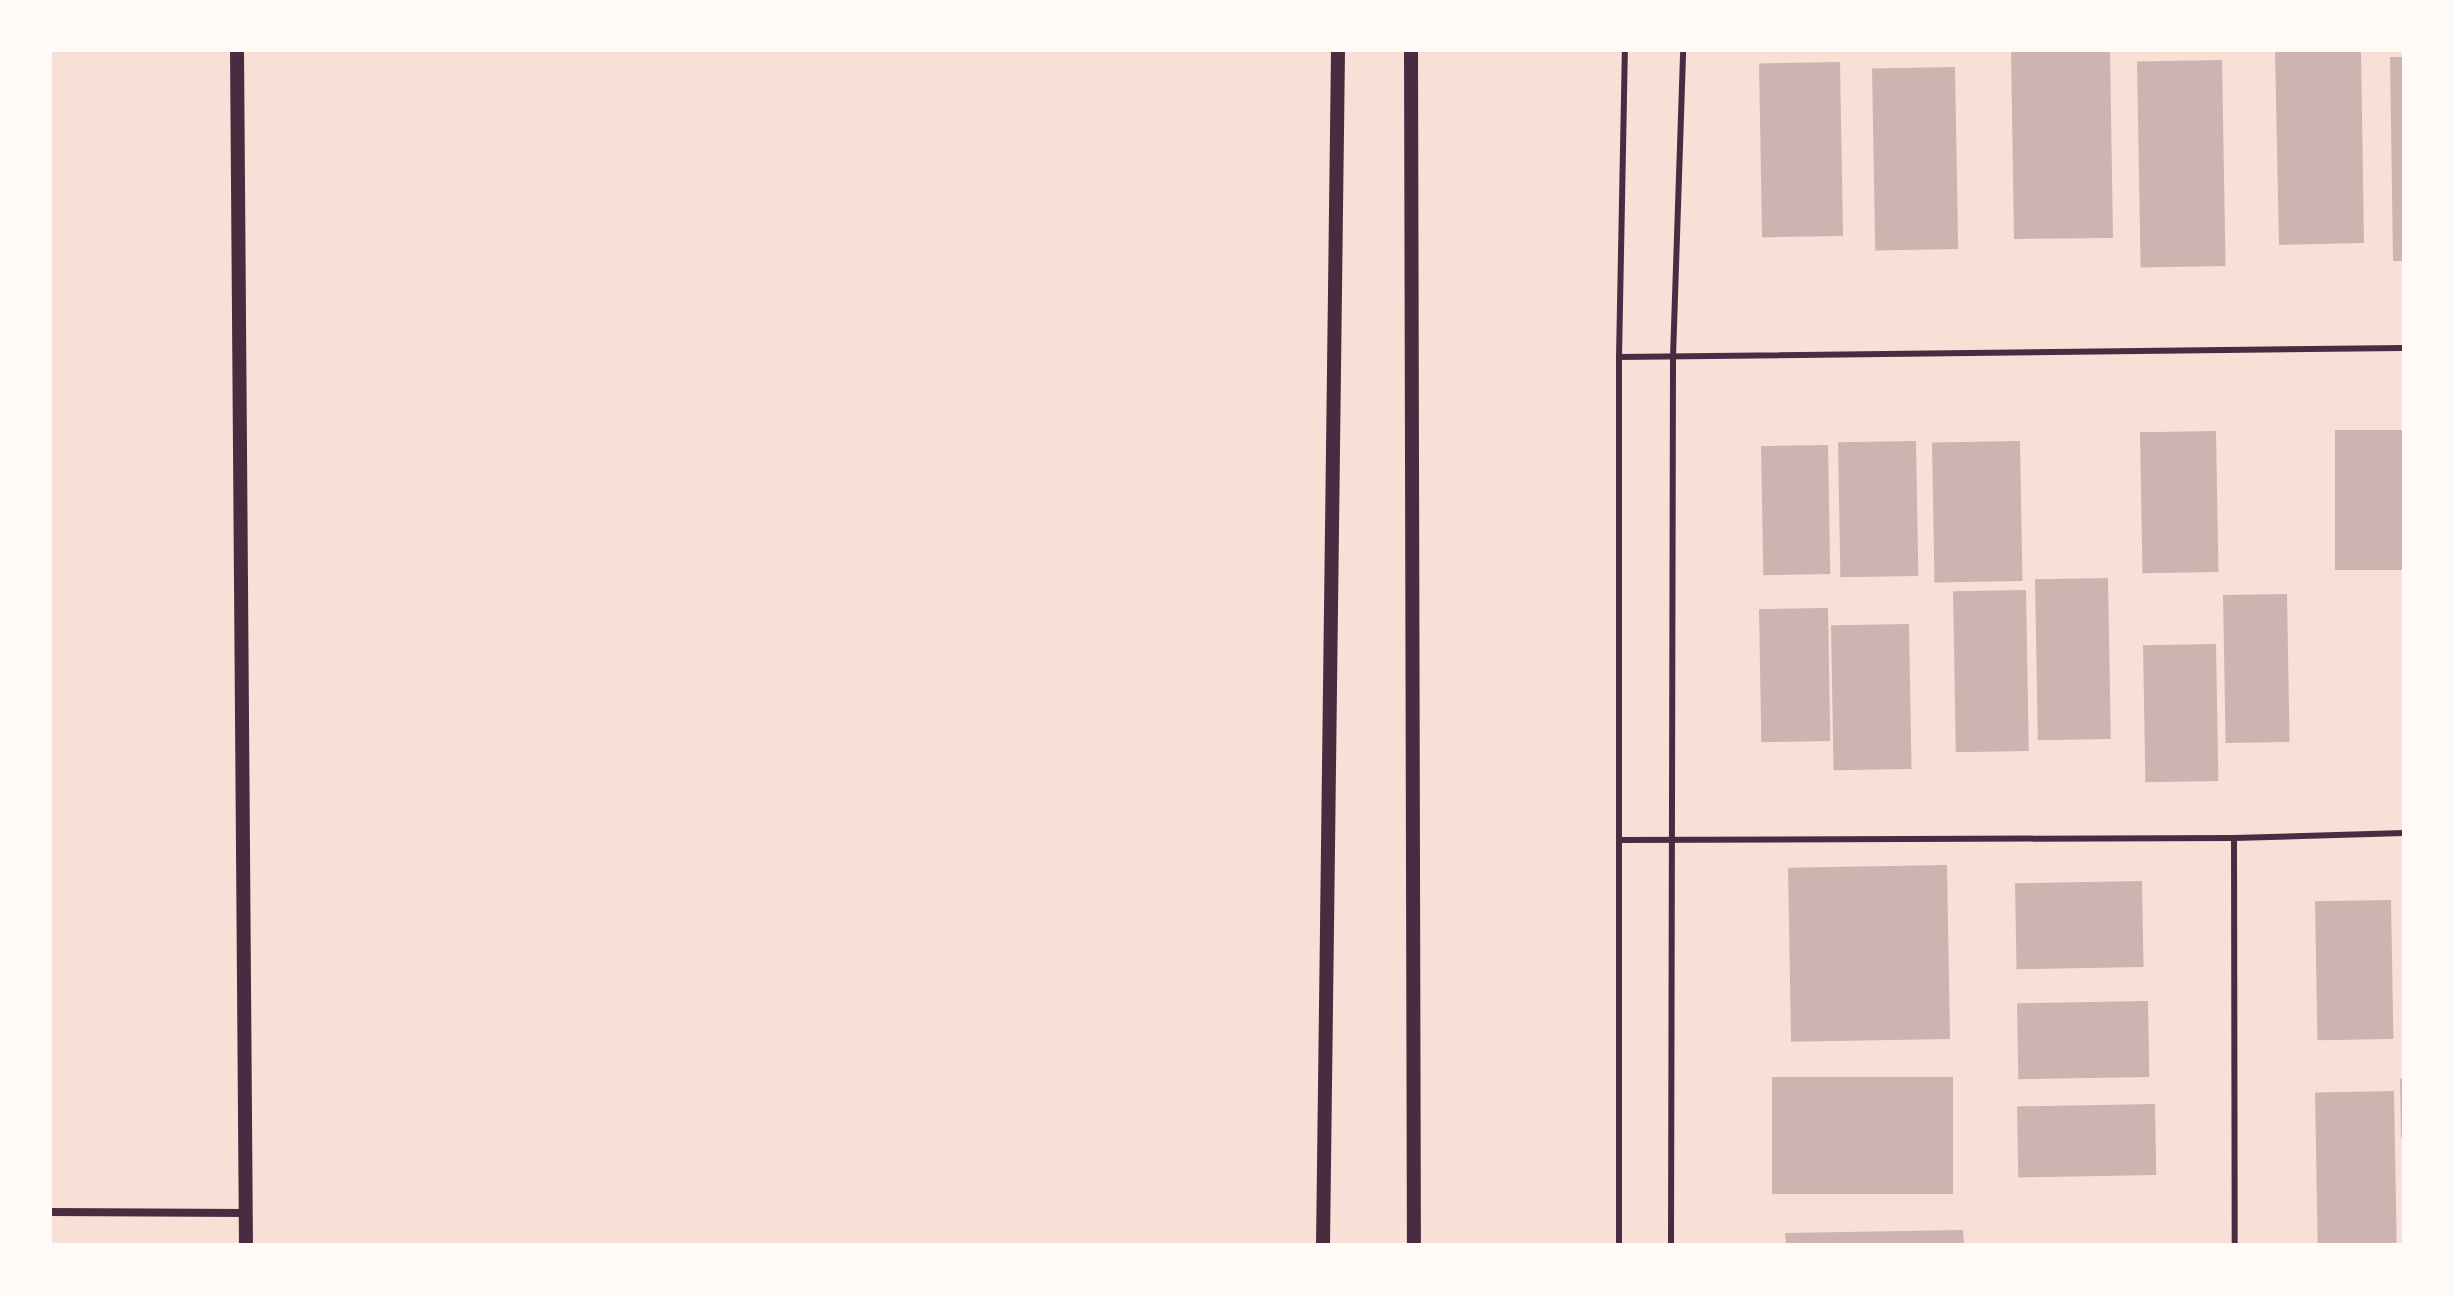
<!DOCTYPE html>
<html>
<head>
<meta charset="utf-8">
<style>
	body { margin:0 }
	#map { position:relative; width:2454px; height:1295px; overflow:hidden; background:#f7e1d7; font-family:Literata,serif }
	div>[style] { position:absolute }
	.building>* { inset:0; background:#ccb4b1; transform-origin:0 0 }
	.service>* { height:6px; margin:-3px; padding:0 3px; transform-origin:3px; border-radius:3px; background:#4a2c40 }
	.minor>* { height:8px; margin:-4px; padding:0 4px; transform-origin:4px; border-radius:4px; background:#4a2c40 }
	.tertiary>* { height:14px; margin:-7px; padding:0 7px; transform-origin:7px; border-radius:7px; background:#4a2c40 }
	span { translate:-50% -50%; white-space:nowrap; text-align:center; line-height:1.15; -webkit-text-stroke:8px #fffaf5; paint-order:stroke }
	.frame { position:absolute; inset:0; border:52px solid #fffaf5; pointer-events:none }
</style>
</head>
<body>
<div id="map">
	<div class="building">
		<div style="clip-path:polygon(2041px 50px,2110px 50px,2113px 238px,2014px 239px,2011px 51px)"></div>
		<div style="clip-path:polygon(2355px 50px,2361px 50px,2364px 243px,2279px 245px,2275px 51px)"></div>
		<div style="clip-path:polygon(2390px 57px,2404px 57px,2404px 261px,2393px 261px)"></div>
		<div style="left:2222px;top:60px;width:206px;height:85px;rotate:89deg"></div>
		<div style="left:1840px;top:62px;width:174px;height:81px;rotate:89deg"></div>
		<div style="left:1955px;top:67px;width:182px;height:83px;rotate:89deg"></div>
		<div style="left:2404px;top:430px;width:140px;height:69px;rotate:90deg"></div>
		<div style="left:2216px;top:431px;width:141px;height:76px;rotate:89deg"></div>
		<div style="left:1916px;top:441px;width:135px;height:78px;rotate:89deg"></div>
		<div style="left:2020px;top:441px;width:140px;height:88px;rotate:89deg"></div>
		<div style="left:1828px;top:445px;width:129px;height:67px;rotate:89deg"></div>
		<div style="left:2108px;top:578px;width:161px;height:73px;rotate:89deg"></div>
		<div style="left:2026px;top:590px;width:161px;height:73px;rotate:89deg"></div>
		<div style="left:2287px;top:594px;width:148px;height:64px;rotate:89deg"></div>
		<div style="left:1828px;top:608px;width:133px;height:69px;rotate:89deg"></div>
		<div style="left:1909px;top:624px;width:145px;height:78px;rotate:89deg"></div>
		<div style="left:2216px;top:644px;width:137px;height:73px;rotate:89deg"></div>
		<div style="left:1947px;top:865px;width:174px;height:159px;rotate:89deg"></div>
		<div style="left:2142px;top:881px;width:86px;height:127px;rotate:89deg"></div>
		<div style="left:2391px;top:900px;width:139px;height:76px;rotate:89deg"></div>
		<div style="left:2148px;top:1001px;width:76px;height:131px;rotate:89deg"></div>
		<div style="left:1953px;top:1077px;width:117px;height:181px;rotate:90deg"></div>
		<div style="clip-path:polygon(2404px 1078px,2404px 1137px,2401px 1137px,2400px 1079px)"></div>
		<div style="left:2394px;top:1091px;width:154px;height:79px;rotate:89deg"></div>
		<div style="left:2155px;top:1104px;width:71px;height:138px;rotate:89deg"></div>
		<div style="clip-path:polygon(1963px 1230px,1964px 1245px,1786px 1245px,1785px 1233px)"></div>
	</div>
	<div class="service">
		<div style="left:1619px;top:357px;width:785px;rotate:-0.66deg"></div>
		<div style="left:2234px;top:838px;width:407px;rotate:89.9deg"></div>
		<div style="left:1619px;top:840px;width:615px;rotate:-0.19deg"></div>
		<div style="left:2234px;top:838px;width:170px;rotate:-1.7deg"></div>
		<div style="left:1619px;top:1245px;width:888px;rotate:-90deg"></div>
		<div style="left:1619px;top:357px;width:307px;rotate:-88.9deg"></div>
		<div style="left:1671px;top:1245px;width:888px;rotate:-89.87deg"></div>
		<div style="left:1673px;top:357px;width:307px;rotate:-88.1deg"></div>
	</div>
	<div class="minor">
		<div style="left:50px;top:1212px;width:196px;rotate:0.3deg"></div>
	</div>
	<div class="tertiary">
		<div style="left:237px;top:50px;width:1195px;rotate:89.57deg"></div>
		<div style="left:1411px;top:50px;width:1195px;rotate:89.86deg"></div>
		<div style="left:1323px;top:1245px;width:1195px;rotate:-89.28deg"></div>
	</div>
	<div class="frame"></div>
</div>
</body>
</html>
